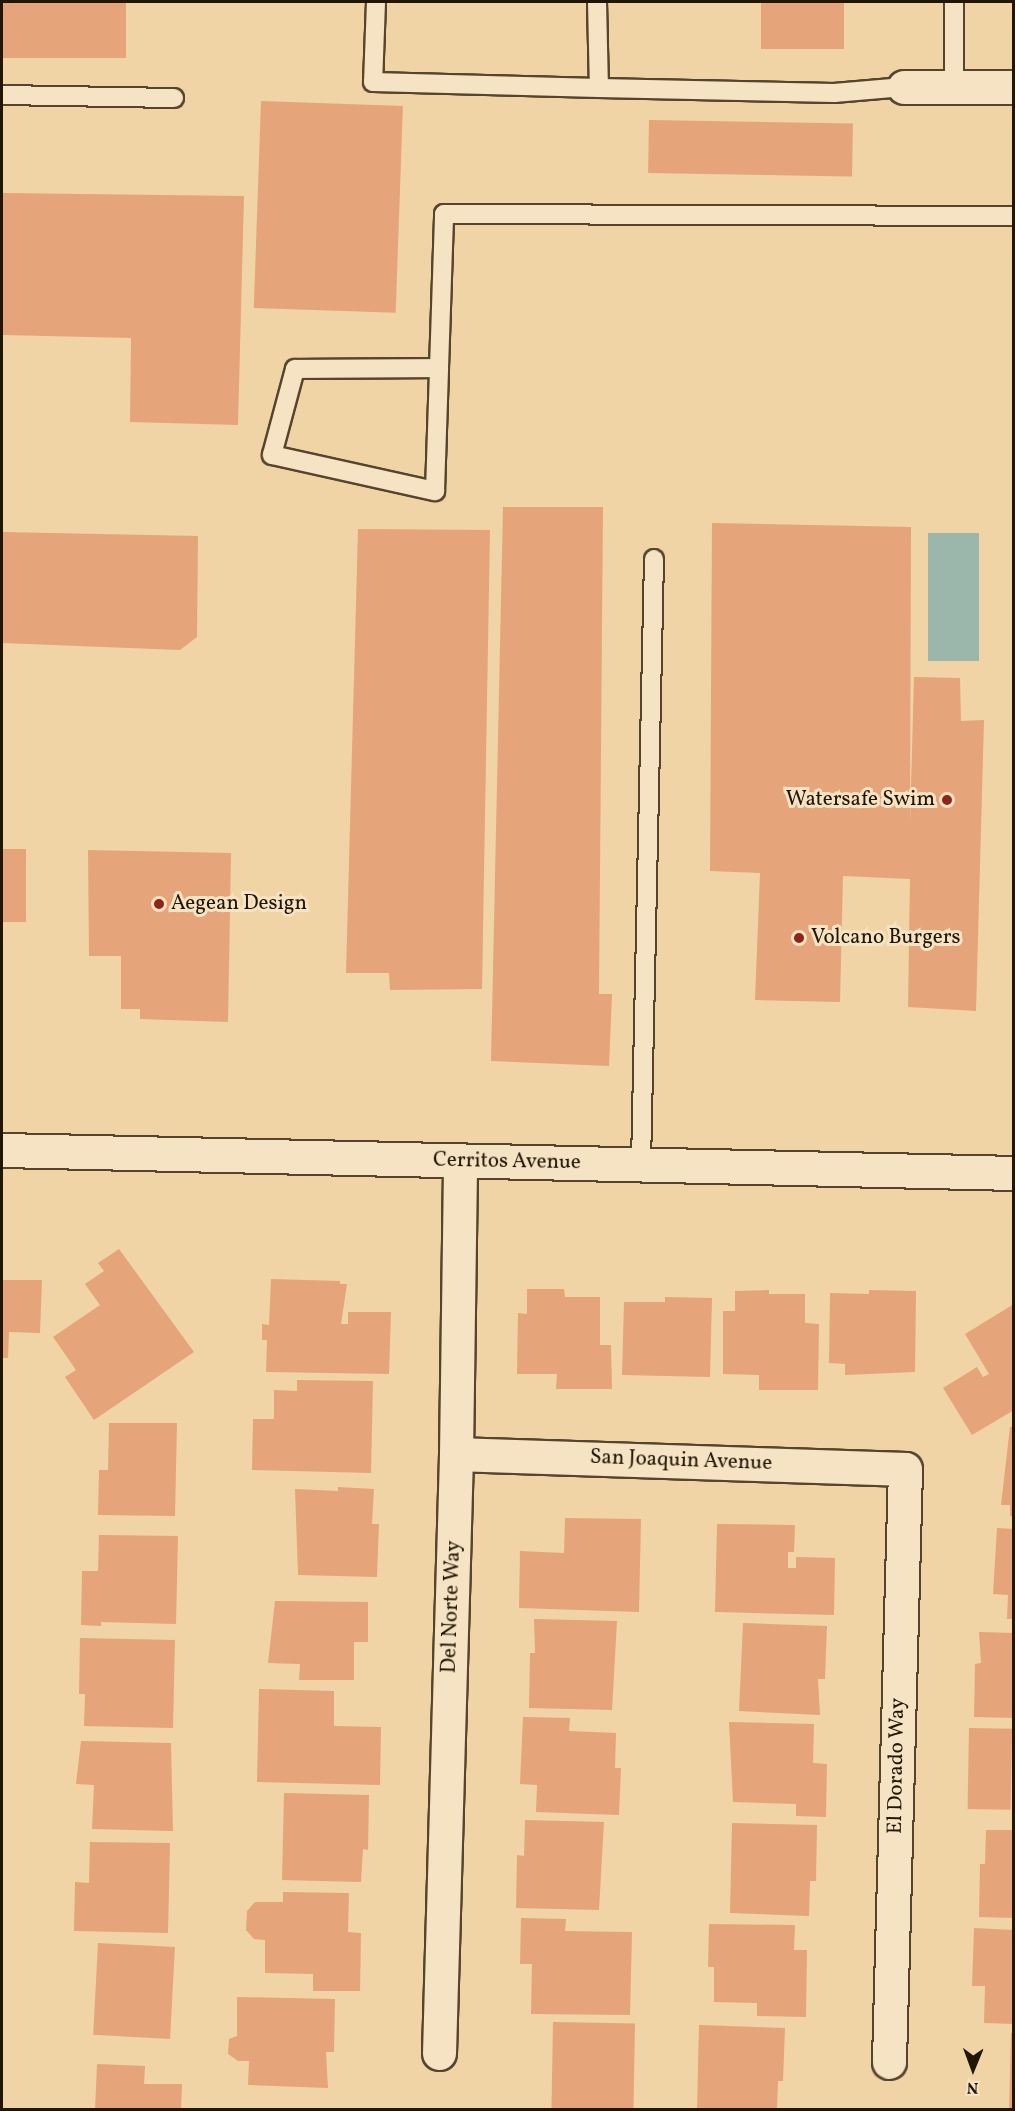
<!DOCTYPE html>
<html>
<head>
<meta charset="utf-8">
<style>
	body { margin:0 }
	#map { position:relative; width:1015px; height:2111px; overflow:hidden; background:#f0d4a5; font-family:Vollkorn,serif }
	div>[style] { position:absolute }
	.water>* { inset:0; background:#9bb7ac; transform-origin:0 0 }
	.building>* { inset:0; background:#e5a479; transform-origin:0 0 }
	.roads { filter:drop-shadow(2px 0 #55452c) drop-shadow(-2px 0 #55452c) drop-shadow(0 2px #55452c) drop-shadow(0 -2px #55452c) }
	.lane>* { height:18px; margin:-9px; padding:0 9px; transform-origin:9px; border-radius:9px; background:#f5e3c4 }
	.street>* { height:33px; margin:-16.5px; padding:0 16.5px; transform-origin:16.5px; border-radius:16.5px; background:#f5e3c4 }
	.secondary>* { height:33px; margin:-16.5px; padding:0 16.5px; transform-origin:16.5px; border-radius:16.5px; background:#f5e3c4 }
	.dots>* { width:16px; height:16px; translate:-50% -50%; box-sizing:border-box; border:3px solid #f5e3c4; border-radius:50% }
	span { translate:-50% -50%; white-space:nowrap; text-align:center; line-height:1.15; -webkit-text-stroke:6px #f5e3c4; paint-order:stroke }
	.poi-label { font-size:21px; color:#211504 }
	.right { translate:-100% -50%; text-align:right }
	.left { translate:0 -50%; text-align:left }
	.street-label { font-size:21px; color:#211504 }
	.frame { position:absolute; inset:0; border:3px solid #211504; pointer-events:none }
	.north { position:absolute; left:943px; top:2039px; width:60px; height:60px; -webkit-text-stroke:4px #f5e3c4; paint-order:stroke; rotate:181deg; font-size:16px; font-weight:700; line-height:24px; text-align:center; color:#211504 }
	.north::after { content:''; display:block; margin:auto; width:21px; height:27px; background:#211504; clip-path:polygon(50% 0,100% 100%,50% 72%,0 100%) }
</style>
</head>
<body>
<div id="map">
	<div class="water">
		<div style="left:979px;top:533px;width:128px;height:51px;rotate:90deg"></div>
	</div>
	<div class="building">
		<div style="left:2px;top:2px;width:124px;height:56px"></div>
		<div style="left:761px;top:2px;width:83px;height:47px"></div>
		<div style="left:261px;top:101px;width:142px;height:207px;rotate:2deg"></div>
		<div style="left:649px;top:120px;width:204px;height:53px;rotate:1deg"></div>
		<div style="clip-path:polygon(2px 193px,244px 196px,238px 425px,130px 422px,131px 338px,2px 335px)"></div>
		<div style="clip-path:polygon(503px 507px,603px 507px,599px 994px,612px 994px,609px 1066px,491px 1061px)"></div>
		<div style="clip-path:polygon(712px 523px,911px 527px,910px 824px,914px 677px,960px 678px,961px 721px,984px 720px,976px 1011px,908px 1007px,910px 879px,843px 876px,840px 1002px,755px 1000px,760px 873px,710px 871px)"></div>
		<div style="clip-path:polygon(358px 529px,490px 530px,482px 989px,390px 990px,389px 973px,346px 973px)"></div>
		<div style="clip-path:polygon(2px 532px,198px 536px,197px 637px,180px 650px,2px 643px)"></div>
		<div style="left:2px;top:849px;width:24px;height:73px"></div>
		<div style="clip-path:polygon(88px 850px,231px 853px,228px 1022px,140px 1019px,140px 1009px,121px 1009px,121px 956px,89px 956px)"></div>
		<div style="clip-path:polygon(119px 1249px,194px 1352px,94px 1420px,65px 1377px,76px 1370px,53px 1337px,100px 1305px,85px 1284px,104px 1271px,98px 1263px)"></div>
		<div style="clip-path:polygon(271px 1279px,340px 1281px,340px 1284px,347px 1284px,341px 1324px,348px 1324px,348px 1312px,391px 1312px,389px 1374px,266px 1372px,267px 1340px,262px 1340px,262px 1324px,269px 1325px)"></div>
		<div style="clip-path:polygon(2px 1280px,42px 1280px,40px 1333px,9px 1332px,8px 1358px,2px 1358px)"></div>
		<div style="clip-path:polygon(527px 1289px,564px 1289px,565px 1297px,600px 1297px,600px 1345px,611px 1345px,612px 1389px,556px 1389px,557px 1374px,517px 1374px,518px 1313px,527px 1314px)"></div>
		<div style="clip-path:polygon(769px 1290px,769px 1294px,805px 1294px,805px 1323px,819px 1324px,818px 1390px,759px 1390px,759px 1375px,723px 1374px,723px 1311px,735px 1311px,735px 1291px)"></div>
		<div style="clip-path:polygon(869px 1290px,916px 1291px,915px 1372px,845px 1375px,845px 1364px,829px 1363px,830px 1293px,869px 1294px)"></div>
		<div style="clip-path:polygon(665px 1297px,712px 1298px,710px 1377px,622px 1375px,624px 1302px,665px 1302px)"></div>
		<div style="clip-path:polygon(1014px 1304px,1014px 1410px,972px 1435px,943px 1388px,977px 1367px,983px 1377px,989px 1374px,965px 1334px)"></div>
		<div style="clip-path:polygon(297px 1380px,373px 1381px,371px 1473px,252px 1470px,253px 1419px,274px 1419px,274px 1390px,297px 1391px)"></div>
		<div style="clip-path:polygon(109px 1423px,177px 1423px,175px 1516px,98px 1515px,99px 1470px,108px 1470px)"></div>
		<div style="clip-path:polygon(1010px 1427px,1014px 1427px,1014px 1517px,1010px 1516px,1010px 1505px,1001px 1505px)"></div>
		<div style="clip-path:polygon(338px 1487px,374px 1489px,372px 1524px,379px 1524px,377px 1577px,298px 1575px,295px 1489px,338px 1491px)"></div>
		<div style="clip-path:polygon(565px 1518px,641px 1519px,639px 1612px,519px 1608px,520px 1551px,564px 1553px)"></div>
		<div style="clip-path:polygon(717px 1524px,795px 1525px,794px 1552px,788px 1552px,788px 1568px,796px 1568px,796px 1557px,835px 1558px,834px 1615px,715px 1612px)"></div>
		<div style="clip-path:polygon(997px 1528px,1014px 1529px,1014px 1619px,1007px 1619px,1008px 1595px,993px 1594px)"></div>
		<div style="clip-path:polygon(99px 1535px,178px 1536px,176px 1624px,101px 1622px,101px 1626px,81px 1625px,82px 1571px,98px 1571px)"></div>
		<div style="clip-path:polygon(275px 1601px,368px 1602px,368px 1642px,354px 1642px,354px 1680px,299px 1680px,300px 1664px,268px 1663px)"></div>
		<div style="clip-path:polygon(534px 1619px,617px 1621px,612px 1710px,529px 1708px,530px 1653px,535px 1653px)"></div>
		<div style="clip-path:polygon(743px 1623px,827px 1626px,825px 1679px,818px 1679px,820px 1715px,739px 1711px)"></div>
		<div style="clip-path:polygon(979px 1632px,1014px 1633px,1014px 1718px,974px 1717px,975px 1664px,981px 1663px)"></div>
		<div style="clip-path:polygon(80px 1638px,175px 1640px,173px 1728px,84px 1726px,85px 1694px,79px 1694px)"></div>
		<div style="clip-path:polygon(259px 1689px,334px 1691px,334px 1726px,381px 1727px,380px 1785px,257px 1782px)"></div>
		<div style="clip-path:polygon(523px 1717px,570px 1718px,569px 1731px,616px 1733px,615px 1768px,621px 1768px,619px 1815px,536px 1812px,537px 1785px,520px 1784px)"></div>
		<div style="clip-path:polygon(729px 1722px,814px 1724px,813px 1763px,827px 1764px,826px 1817px,796px 1816px,796px 1804px,733px 1802px)"></div>
		<div style="left:969px;top:1728px;width:43px;height:81px;rotate:1deg"></div>
		<div style="clip-path:polygon(81px 1741px,171px 1743px,173px 1831px,92px 1829px,94px 1785px,76px 1784px)"></div>
		<div style="clip-path:polygon(284px 1793px,369px 1795px,368px 1850px,363px 1849px,361px 1882px,282px 1880px)"></div>
		<div style="clip-path:polygon(525px 1820px,604px 1822px,599px 1910px,516px 1908px,517px 1855px,524px 1856px)"></div>
		<div style="clip-path:polygon(732px 1823px,817px 1825px,816px 1881px,810px 1881px,809px 1916px,730px 1913px)"></div>
		<div style="clip-path:polygon(986px 1830px,1014px 1830px,1014px 1918px,979px 1917px,980px 1864px,985px 1864px)"></div>
		<div style="clip-path:polygon(90px 1842px,170px 1843px,168px 1933px,74px 1931px,75px 1882px,89px 1883px)"></div>
		<div style="clip-path:polygon(283px 1892px,349px 1893px,348px 1932px,361px 1933px,360px 1991px,313px 1991px,313px 1974px,265px 1973px,265px 1940px,254px 1939px,246px 1930px,247px 1911px,255px 1902px,283px 1902px)"></div>
		<div style="clip-path:polygon(521px 1918px,566px 1919px,565px 1931px,632px 1932px,630px 2015px,531px 2014px,532px 1964px,520px 1964px)"></div>
		<div style="clip-path:polygon(709px 1924px,795px 1925px,794px 1950px,807px 1950px,806px 2017px,757px 2016px,757px 2003px,714px 2002px,714px 1967px,708px 1967px)"></div>
		<div style="clip-path:polygon(974px 1928px,1014px 1930px,1014px 2024px,984px 2023px,985px 1986px,972px 1986px)"></div>
		<div style="left:98px;top:1943px;width:77px;height:92px;rotate:3deg"></div>
		<div style="clip-path:polygon(237px 1997px,335px 1999px,334px 2052px,326px 2052px,328px 2088px,248px 2085px,249px 2061px,238px 2061px,228px 2054px,229px 2039px,237px 2036px)"></div>
		<div style="left:553px;top:2022px;width:82px;height:88px;rotate:1deg"></div>
		<div style="clip-path:polygon(699px 2025px,785px 2028px,783px 2081px,778px 2081px,777px 2110px,697px 2110px)"></div>
		<div style="clip-path:polygon(1011px 2033px,1014px 2033px,1014px 2110px,1009px 2110px)"></div>
		<div style="clip-path:polygon(97px 2064px,145px 2066px,144px 2084px,182px 2084px,181px 2110px,95px 2110px)"></div>
	</div>
	<div class="roads">
		<div class="lane">
			<div style="left:376px;top:2px;width:80px;rotate:92.1deg"></div>
			<div style="left:373px;top:82px;width:226px;rotate:1.5deg"></div>
			<div style="left:597px;top:2px;width:86px;rotate:88.7deg"></div>
			<div style="left:599px;top:88px;width:235px;rotate:1.2deg"></div>
			<div style="left:834px;top:93px;width:70px;rotate:-4.9deg"></div>
			<div style="left:954px;top:87px;width:85px;rotate:-90deg"></div>
			<div style="left:2px;top:95px;width:172px;rotate:1deg"></div>
			<div style="left:439px;top:368px;width:144px;rotate:179.6deg"></div>
			<div style="left:295px;top:369px;width:89px;rotate:105deg"></div>
			<div style="left:272px;top:455px;width:167px;rotate:12.5deg"></div>
			<div style="left:435px;top:491px;width:123px;rotate:-88.1deg"></div>
			<div style="left:439px;top:368px;width:154px;rotate:-88.1deg"></div>
			<div style="left:444px;top:214px;width:570px;rotate:0.2deg"></div>
			<div style="left:641px;top:1164px;width:605px;rotate:-88.77deg"></div>
		</div>
		<div class="street">
			<div style="left:904px;top:87px;width:110px"></div>
			<div style="left:456px;top:1454px;width:449px;rotate:1.9deg"></div>
			<div style="left:905px;top:1469px;width:593px;rotate:91.55deg"></div>
			<div style="left:439px;top:2053px;width:599px;rotate:-88.37deg"></div>
			<div style="left:456px;top:1454px;width:293px;rotate:-89.2deg"></div>
		</div>
		<div class="secondary">
			<div style="left:2px;top:1150px;width:1012px;rotate:1.3deg"></div>
		</div>
	</div>
	<div class="dots">
		<div style="left:947px;top:800px;background:#8f2418"></div>
		<div style="left:159px;top:904px;background:#8f2418"></div>
		<div style="left:799px;top:938px;background:#8f2418"></div>
	</div>
	<div class="poi-label">
		<span class="right" style="left:935px;top:800px">Watersafe Swim</span>
		<span class="left" style="left:171px;top:904px">Aegean Design</span>
		<span class="left" style="left:811px;top:938px">Volcano Burgers</span>
	</div>
	<div class="street-label">
		<span style="left:507px;top:1162px;rotate:1deg">Cerritos Avenue</span>
		<span style="left:681px;top:1461px;rotate:2deg">San Joaquin Avenue</span>
		<span style="left:452px;top:1607px;rotate:-88deg">Del Norte Way</span>
		<span style="left:897px;top:1766px;rotate:-89deg">El Dorado Way</span>
	</div>
	<div class="frame"></div>
	<div class="north">N</div>
</div>
</body>
</html>
